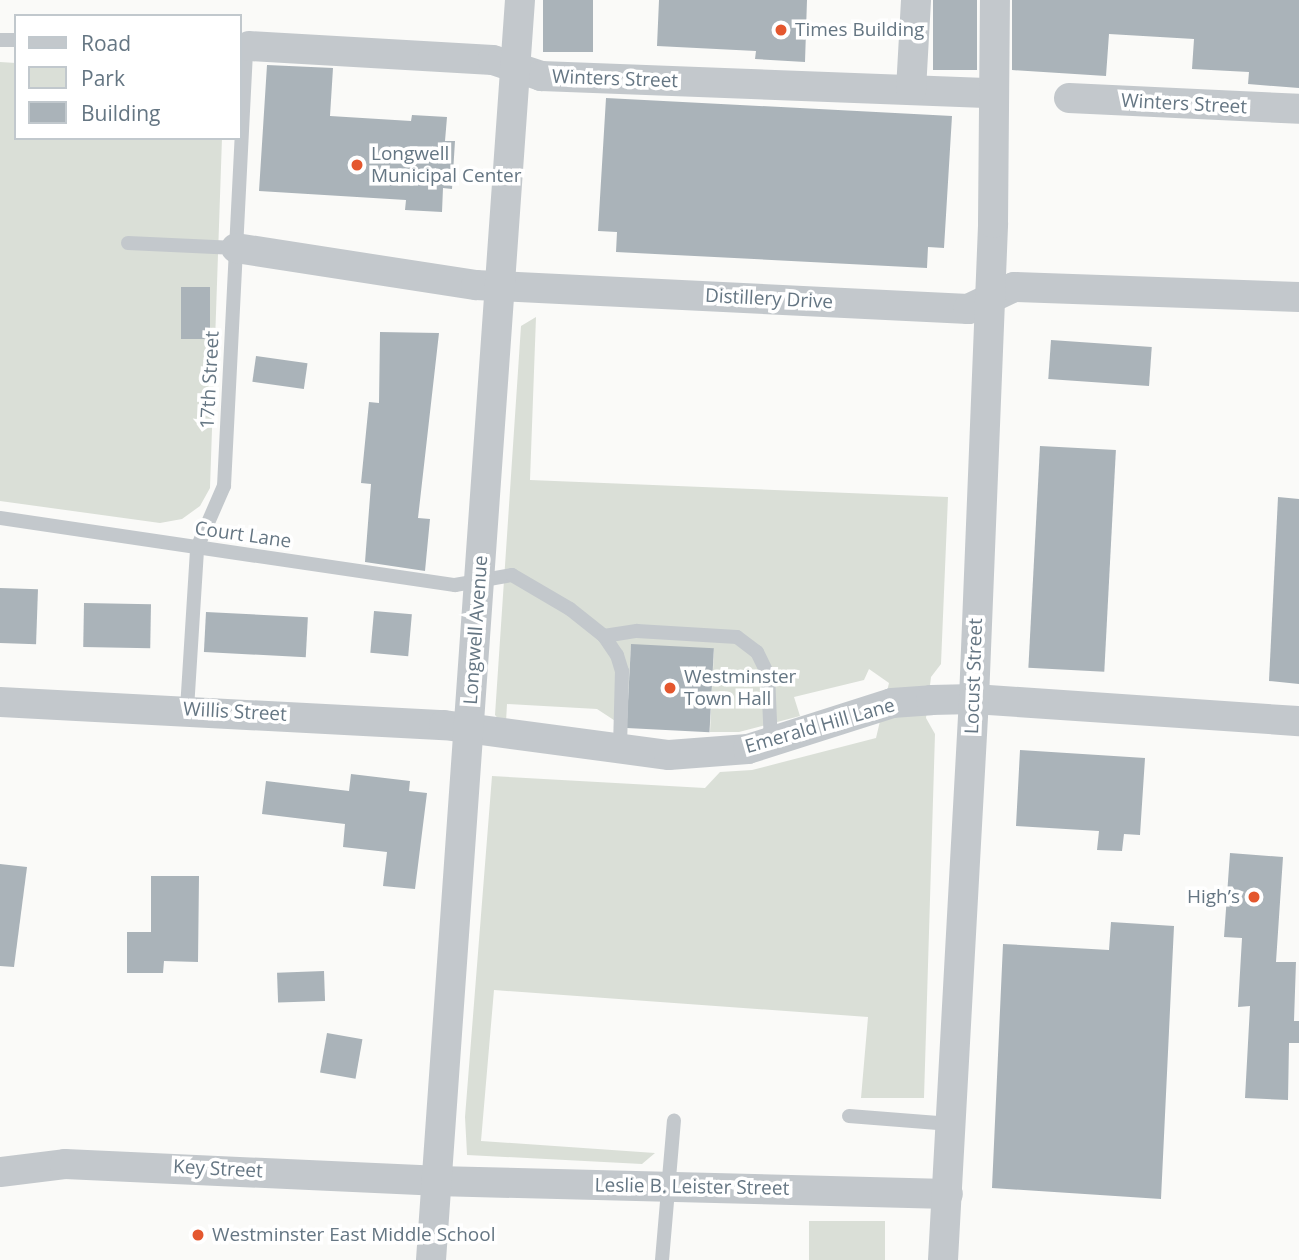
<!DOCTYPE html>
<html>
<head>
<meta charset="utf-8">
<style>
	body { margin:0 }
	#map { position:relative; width:1299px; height:1260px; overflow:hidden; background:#fafaf8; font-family:"Open Sans",sans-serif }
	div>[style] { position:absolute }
	.green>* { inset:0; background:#dadfd7; transform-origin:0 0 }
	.building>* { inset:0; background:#aab3b9; transform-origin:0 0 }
	.lane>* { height:14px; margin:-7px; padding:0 7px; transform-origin:7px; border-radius:7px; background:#c3c8cc }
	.street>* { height:30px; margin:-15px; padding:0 15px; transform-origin:15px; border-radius:15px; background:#c3c8cc }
	.dots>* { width:19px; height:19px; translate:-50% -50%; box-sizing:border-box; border:4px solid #fff; border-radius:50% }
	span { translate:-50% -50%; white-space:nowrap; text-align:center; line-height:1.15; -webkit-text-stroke:7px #fff; paint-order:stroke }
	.poi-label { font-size:19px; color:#657683 }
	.left { translate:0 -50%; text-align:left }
	.right { translate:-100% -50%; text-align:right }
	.street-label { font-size:19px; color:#657683 }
	.legend { position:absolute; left:14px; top:14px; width:228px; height:126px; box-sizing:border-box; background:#fff; border:2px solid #c1c8cd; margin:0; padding:9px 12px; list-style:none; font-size:21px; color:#657683 }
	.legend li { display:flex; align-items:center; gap:14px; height:35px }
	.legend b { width:35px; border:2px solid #c1c8cd }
</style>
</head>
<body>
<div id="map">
	<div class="green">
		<div style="clip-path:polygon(0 62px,16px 63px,16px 138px,222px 138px,210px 488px,200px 506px,182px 519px,160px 523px,0 501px)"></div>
		<div style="clip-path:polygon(536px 317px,530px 480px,948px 497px,941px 664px,931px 677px,926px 718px,935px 734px,924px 1098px,861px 1098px,868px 1017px,494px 990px,481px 1141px,655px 1153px,642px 1164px,467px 1155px,465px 1117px,492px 776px,705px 788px,720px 772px,752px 770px,876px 738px,889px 683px,869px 669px,864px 680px,794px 697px,800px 716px,739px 732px,710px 732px,714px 649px,631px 645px,626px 728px,597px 709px,507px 704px,506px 722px,501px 722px,495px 715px,521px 326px)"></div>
		<div style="left:885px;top:1221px;width:39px;height:76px;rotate:90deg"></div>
	</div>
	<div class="building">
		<div style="left:543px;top:0;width:50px;height:52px"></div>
		<div style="clip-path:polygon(659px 0,807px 0,805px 62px,755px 59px,756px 51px,657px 46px)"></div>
		<div style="left:933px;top:0;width:44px;height:70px"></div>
		<div style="clip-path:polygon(1012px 0,1299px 0,1299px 88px,1248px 84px,1249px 72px,1192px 69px,1194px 39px,1109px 34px,1106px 76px,1012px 70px)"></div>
		<div style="clip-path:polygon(267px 65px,333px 68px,330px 116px,411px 121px,412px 115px,447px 117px,445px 141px,455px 141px,452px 189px,443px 188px,442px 212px,405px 210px,406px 200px,259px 191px)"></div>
		<div style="clip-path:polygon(606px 98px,952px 116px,944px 248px,928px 247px,927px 268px,616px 252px,617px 232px,598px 231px)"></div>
		<div style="left:181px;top:287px;width:29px;height:52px"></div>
		<div style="clip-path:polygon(380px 332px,439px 333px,418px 518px,430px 519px,425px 571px,365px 562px,371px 484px,361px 483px,369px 402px,379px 403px)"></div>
		<div style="left:1051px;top:340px;width:101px;height:39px;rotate:4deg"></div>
		<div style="left:256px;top:356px;width:52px;height:26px;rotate:8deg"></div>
		<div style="left:1040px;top:446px;width:76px;height:222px;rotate:3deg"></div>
		<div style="clip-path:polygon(1278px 497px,1299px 499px,1299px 684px,1269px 681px)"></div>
		<div style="left:0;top:588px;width:38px;height:55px;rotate:2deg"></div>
		<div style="left:84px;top:603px;width:67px;height:44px;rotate:1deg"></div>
		<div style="left:374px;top:611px;width:38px;height:42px;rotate:5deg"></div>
		<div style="left:206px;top:612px;width:102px;height:40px;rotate:3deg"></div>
		<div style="left:631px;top:644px;width:83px;height:84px;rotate:3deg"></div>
		<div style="clip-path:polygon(1020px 750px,1145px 758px,1140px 835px,1124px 834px,1122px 851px,1097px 850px,1099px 831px,1016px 826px)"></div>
		<div style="clip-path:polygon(351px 774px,410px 781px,409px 791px,427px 793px,415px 889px,383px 886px,387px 852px,343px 847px,345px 824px,262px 814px,266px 781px,349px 791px)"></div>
		<div style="clip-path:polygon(1230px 853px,1283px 857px,1276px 962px,1296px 962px,1294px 1021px,1299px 1021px,1299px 1043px,1289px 1043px,1288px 1100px,1245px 1098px,1250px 1006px,1238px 1007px,1242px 938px,1224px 937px)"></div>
		<div style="clip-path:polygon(0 864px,27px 867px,14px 967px,0 966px)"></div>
		<div style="clip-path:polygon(151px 876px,199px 876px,198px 962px,164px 961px,163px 973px,127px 973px,127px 932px,151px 932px)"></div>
		<div style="clip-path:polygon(1111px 922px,1174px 926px,1161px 1199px,992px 1188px,1003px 944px,1109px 950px)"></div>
		<div style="left:324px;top:971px;width:30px;height:47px;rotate:88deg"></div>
		<div style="left:327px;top:1033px;width:36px;height:40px;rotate:10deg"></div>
	</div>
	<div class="lane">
		<div style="left:0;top:40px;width:16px"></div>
		<div style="left:128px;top:243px;width:108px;rotate:2.7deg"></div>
		<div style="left:0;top:518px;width:460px;rotate:8.4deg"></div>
		<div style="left:455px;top:585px;width:58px;rotate:-10deg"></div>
		<div style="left:512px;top:575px;width:67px;rotate:30.4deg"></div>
		<div style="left:570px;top:609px;width:43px;rotate:38.5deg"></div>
		<div style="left:604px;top:636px;width:23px;rotate:56deg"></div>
		<div style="left:617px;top:655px;width:17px;rotate:73deg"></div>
		<div style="left:622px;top:671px;width:78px;rotate:91.5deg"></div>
		<div style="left:604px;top:636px;width:33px;rotate:-9deg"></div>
		<div style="left:637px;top:631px;width:100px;rotate:3.4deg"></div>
		<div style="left:737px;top:637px;width:25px;rotate:37deg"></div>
		<div style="left:757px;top:652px;width:25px;rotate:64deg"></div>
		<div style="left:768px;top:675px;width:68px;rotate:87.5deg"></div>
		<div style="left:187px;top:709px;width:161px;rotate:-86.4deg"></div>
		<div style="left:197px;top:548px;width:68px;rotate:-66.5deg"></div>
		<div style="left:224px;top:486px;width:441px;rotate:-87.1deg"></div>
		<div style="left:849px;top:1116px;width:102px;rotate:4.5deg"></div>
		<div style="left:662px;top:1260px;width:140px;rotate:-85.1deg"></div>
	</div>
	<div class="street">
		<div style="left:249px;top:46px;width:244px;rotate:3.3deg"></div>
		<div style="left:493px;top:60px;width:51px;rotate:18.4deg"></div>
		<div style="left:541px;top:76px;width:452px;rotate:2.2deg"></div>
		<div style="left:911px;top:90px;width:90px;rotate:-86.8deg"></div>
		<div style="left:1069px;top:98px;width:230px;rotate:2.7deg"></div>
		<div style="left:236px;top:248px;width:243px;rotate:8.8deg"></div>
		<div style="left:476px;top:285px;width:493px;rotate:2.8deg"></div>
		<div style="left:968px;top:309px;width:51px;rotate:-25.6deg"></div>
		<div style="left:1014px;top:287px;width:285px;rotate:2deg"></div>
		<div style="left:0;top:702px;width:445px;rotate:3deg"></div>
		<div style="left:444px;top:725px;width:227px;rotate:7.6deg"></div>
		<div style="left:669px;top:755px;width:79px;rotate:-4.3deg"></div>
		<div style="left:748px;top:749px;width:151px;rotate:-17.7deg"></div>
		<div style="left:892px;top:703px;width:39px;rotate:-4deg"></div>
		<div style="left:931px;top:700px;width:43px;rotate:-1.3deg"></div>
		<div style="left:974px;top:699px;width:326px;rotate:3.9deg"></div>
		<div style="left:0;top:1172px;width:65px;rotate:-7deg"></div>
		<div style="left:65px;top:1164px;width:371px;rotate:2.6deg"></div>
		<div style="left:436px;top:1181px;width:512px;rotate:1.45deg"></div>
		<div style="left:431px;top:1260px;width:1263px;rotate:-85.96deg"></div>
		<div style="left:943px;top:1260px;width:562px;rotate:-86.84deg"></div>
		<div style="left:974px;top:699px;width:476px;rotate:-87.7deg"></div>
		<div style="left:993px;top:223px;width:223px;rotate:-89.5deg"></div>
	</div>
	<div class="dots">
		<div style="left:781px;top:30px;background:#e4572e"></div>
		<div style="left:357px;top:165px;background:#e4572e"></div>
		<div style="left:670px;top:688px;background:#e4572e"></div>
		<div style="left:1254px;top:897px;background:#e4572e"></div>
		<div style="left:198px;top:1235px;background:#e4572e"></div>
	</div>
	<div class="poi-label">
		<span class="left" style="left:795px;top:30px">Times Building</span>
		<span class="left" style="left:371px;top:165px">Longwell<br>Municipal Center</span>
		<span class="left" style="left:684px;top:688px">Westminster<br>Town Hall</span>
		<span class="right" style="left:1240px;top:897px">High’s</span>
		<span class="left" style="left:212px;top:1235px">Westminster East Middle School</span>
	</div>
	<div class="street-label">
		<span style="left:615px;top:79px;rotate:2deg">Winters Street</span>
		<span style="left:1184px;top:104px;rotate:3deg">Winters Street</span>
		<span style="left:769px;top:299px;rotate:3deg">Distillery Drive</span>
		<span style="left:210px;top:380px;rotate:-87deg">17th Street</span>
		<span style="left:243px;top:535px;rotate:8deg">Court Lane</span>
		<span style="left:476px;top:630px;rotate:-86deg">Longwell Avenue</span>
		<span style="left:974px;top:676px;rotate:-88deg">Locust Street</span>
		<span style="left:235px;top:712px;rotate:3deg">Willis Street</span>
		<span style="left:820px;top:726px;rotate:-16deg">Emerald Hill Lane</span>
		<span style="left:218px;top:1169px;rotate:3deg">Key Street</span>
		<span style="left:692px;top:1187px;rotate:1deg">Leslie B. Leister Street</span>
	</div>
	<ul class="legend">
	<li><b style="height:9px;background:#c3c8cc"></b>Road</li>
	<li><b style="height:19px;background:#dadfd7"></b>Park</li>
	<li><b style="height:19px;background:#aab3b9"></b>Building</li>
	</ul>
</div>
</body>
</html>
